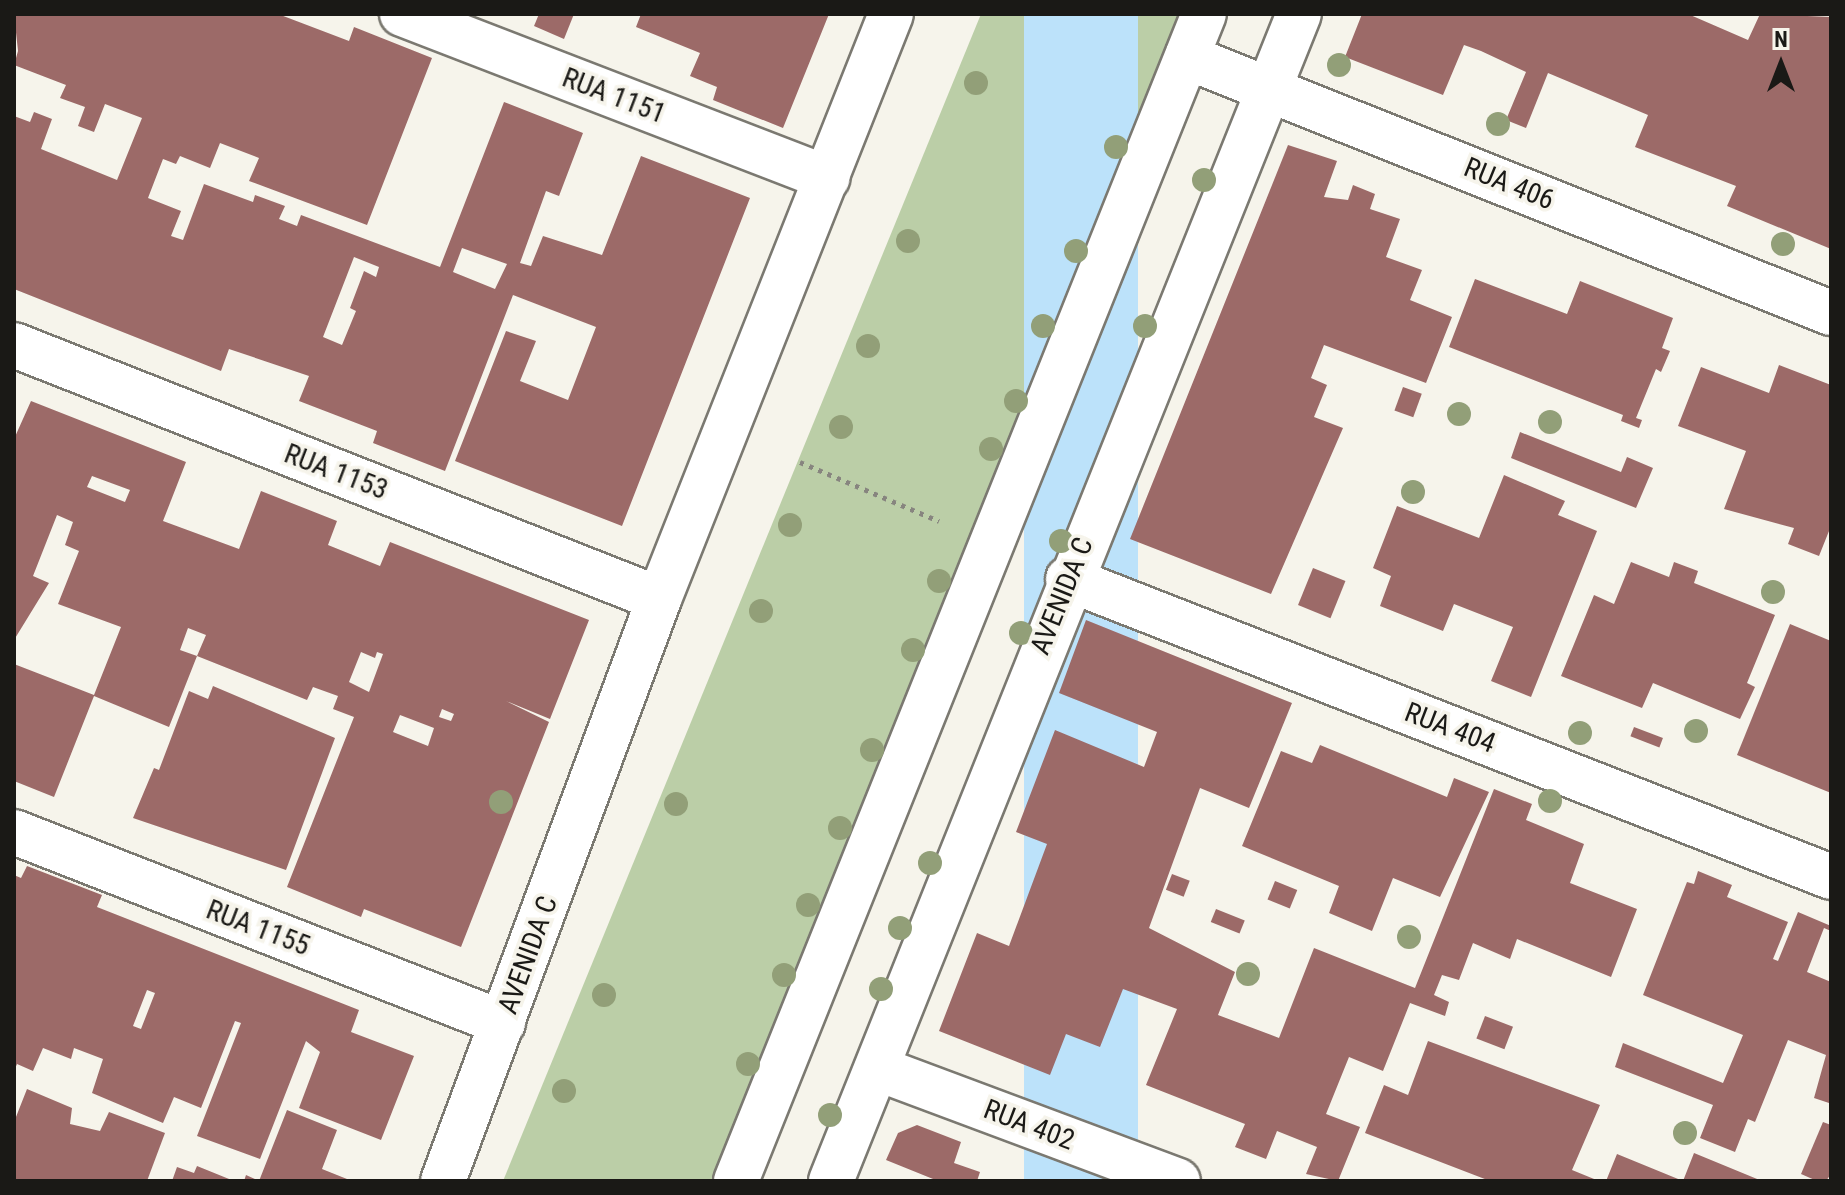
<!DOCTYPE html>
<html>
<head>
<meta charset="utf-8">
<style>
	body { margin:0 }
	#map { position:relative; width:1845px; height:1195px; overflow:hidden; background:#f6f4eb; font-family:"Roboto Condensed",sans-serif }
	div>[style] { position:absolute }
	.green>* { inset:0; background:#bbcea7 }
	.water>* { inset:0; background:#bce2fa; transform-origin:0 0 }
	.building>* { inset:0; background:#9c6a68; transform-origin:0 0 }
	.path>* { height:5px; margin-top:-2.5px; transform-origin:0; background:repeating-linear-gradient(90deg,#87857f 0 4px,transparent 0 10px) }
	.roads { filter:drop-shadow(2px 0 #7b7971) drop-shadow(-2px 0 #7b7971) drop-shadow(0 2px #7b7971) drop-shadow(0 -2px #7b7971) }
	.minor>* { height:44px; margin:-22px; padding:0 22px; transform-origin:22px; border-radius:22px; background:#fff }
	.tertiary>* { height:44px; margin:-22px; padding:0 22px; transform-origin:22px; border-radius:22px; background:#fff }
	.trees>* { width:24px; height:24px; margin:-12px; border-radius:50%; background:#929f78 }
	span { translate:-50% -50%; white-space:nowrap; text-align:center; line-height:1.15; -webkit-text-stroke:7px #f6f4eb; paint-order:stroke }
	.street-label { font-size:28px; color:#1a1916 }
	.frame { position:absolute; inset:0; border:16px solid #1a1916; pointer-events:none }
	.north { position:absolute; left:1741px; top:24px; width:80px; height:80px; -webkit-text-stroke:6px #f6f4eb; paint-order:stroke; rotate:0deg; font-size:22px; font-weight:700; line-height:32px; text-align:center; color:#1a1916 }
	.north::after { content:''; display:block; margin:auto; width:28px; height:36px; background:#1a1916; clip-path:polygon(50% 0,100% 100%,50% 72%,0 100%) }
</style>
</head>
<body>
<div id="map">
	<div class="green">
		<div style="clip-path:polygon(981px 14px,1185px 14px,725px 1181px,503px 1181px)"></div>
	</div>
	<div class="water">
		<div style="left:1024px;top:14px;width:114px;height:1259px"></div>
	</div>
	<div class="building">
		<div style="clip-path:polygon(evenodd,14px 14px,278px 14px,349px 41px,354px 27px,432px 58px,367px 225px,249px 181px,259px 158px,220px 143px,210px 168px,180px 156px,176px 164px,163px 159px,148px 198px,181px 211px,171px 236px,183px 240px,204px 184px,253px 202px,255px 195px,285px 206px,279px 219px,297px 226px,301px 215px,440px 267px,504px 102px,583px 133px,559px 196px,546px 191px,520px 263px,531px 266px,543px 236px,602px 255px,641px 156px,750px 198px,622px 526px,455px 461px,506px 331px,536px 341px,520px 381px,568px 400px,596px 327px,513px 295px,445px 471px,373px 443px,377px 431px,299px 401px,309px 376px,229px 349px,221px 371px,14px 289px,14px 116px,30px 122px,34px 112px,52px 119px,41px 149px,117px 180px,142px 118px,105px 104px,94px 132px,78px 126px,85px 107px,60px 98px,66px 85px,14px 65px,18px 51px,14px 14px,462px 248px,507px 264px,495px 289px,453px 272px,462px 248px,14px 14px,354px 257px,379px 267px,376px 277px,364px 271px,350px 308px,356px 311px,342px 345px,323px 337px,354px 257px)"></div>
		<div style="clip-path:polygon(539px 14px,574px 14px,564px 39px,534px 26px)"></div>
		<div style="clip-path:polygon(641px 14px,829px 14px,783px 128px,713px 100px,717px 87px,690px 76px,700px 53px,636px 27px)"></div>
		<div style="clip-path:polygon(1362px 14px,1688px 14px,1748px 40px,1760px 14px,1831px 17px,1831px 249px,1727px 206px,1736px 186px,1635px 147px,1648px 115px,1548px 73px,1526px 128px,1506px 120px,1526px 72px,1481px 51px,1464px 45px,1443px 95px,1345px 57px)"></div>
		<div style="clip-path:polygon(1288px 145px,1337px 161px,1324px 197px,1348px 200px,1353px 185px,1375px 194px,1370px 209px,1400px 219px,1386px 257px,1422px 270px,1410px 300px,1452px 317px,1426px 383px,1324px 345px,1311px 378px,1327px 385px,1314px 417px,1343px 428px,1271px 594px,1130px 539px)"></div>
		<div style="clip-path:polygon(1475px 279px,1567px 314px,1580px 281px,1673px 318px,1662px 348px,1670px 351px,1661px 372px,1656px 369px,1636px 418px,1642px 420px,1639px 428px,1621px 421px,1623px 415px,1449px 347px)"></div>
		<div style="clip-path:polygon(1779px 365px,1831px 385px,1831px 526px,1819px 556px,1788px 544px,1794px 528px,1724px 509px,1746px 451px,1678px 426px,1701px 367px,1769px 393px)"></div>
		<div style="left:1403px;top:387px;width:20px;height:25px;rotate:20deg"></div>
		<div style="clip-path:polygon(evenodd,31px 401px,186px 462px,163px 521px,239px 549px,261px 491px,337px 521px,328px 545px,380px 566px,390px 542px,589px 620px,550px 719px,506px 701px,549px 722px,461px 947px,364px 909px,361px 917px,287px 887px,354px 717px,333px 709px,338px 696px,313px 687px,307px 700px,197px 656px,169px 727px,94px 696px,54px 797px,14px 781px,14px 664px,94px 695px,121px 627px,58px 604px,79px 551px,65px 545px,73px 522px,57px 515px,33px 576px,49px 583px,14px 640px,14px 439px,31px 401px,92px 476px,130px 490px,125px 502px,87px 487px,92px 476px,31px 401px,188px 628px,206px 635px,197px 656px,180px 650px,188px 628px,31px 401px,361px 652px,375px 658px,377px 652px,383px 654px,369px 692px,349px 682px,361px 652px,31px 401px,442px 709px,454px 714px,451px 721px,439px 717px,442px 709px,31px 401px,400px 715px,434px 728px,428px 746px,393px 732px,400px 715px)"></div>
		<div style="clip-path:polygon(1520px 432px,1621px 472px,1627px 457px,1653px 468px,1636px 508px,1511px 458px)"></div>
		<div style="clip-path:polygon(1504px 475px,1565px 501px,1558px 515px,1597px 531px,1531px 697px,1491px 681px,1513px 627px,1454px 604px,1443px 631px,1380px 606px,1391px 576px,1373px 568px,1397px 506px,1479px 538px)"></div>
		<div style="clip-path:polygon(1631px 562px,1669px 577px,1674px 562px,1698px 571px,1694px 583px,1775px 615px,1747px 683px,1755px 687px,1740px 719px,1653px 683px,1642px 708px,1561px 676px,1594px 595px,1614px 604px)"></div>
		<div style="left:1313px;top:568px;width:35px;height:40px;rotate:22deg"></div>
		<div style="clip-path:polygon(1086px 620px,1292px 703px,1249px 808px,1200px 788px,1149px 928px,1235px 972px,1218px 1015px,1279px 1038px,1314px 948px,1415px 988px,1494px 789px,1532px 804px,1526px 820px,1584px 844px,1570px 883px,1637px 909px,1611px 977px,1517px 939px,1510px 959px,1473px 943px,1459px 980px,1442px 975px,1434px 995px,1449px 1002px,1445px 1016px,1410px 1003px,1383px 1071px,1349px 1057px,1326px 1114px,1360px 1127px,1338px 1181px,1306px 1174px,1317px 1147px,1277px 1131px,1266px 1159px,1235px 1147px,1245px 1124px,1146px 1085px,1177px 1009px,1123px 989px,1100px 1047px,1066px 1034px,1050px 1075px,939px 1031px,977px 933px,1009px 946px,1047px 844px,1016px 832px,1055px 730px,1144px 767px,1157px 732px,1059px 693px)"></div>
		<div style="clip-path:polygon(1790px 624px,1831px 641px,1831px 793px,1737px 755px)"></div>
		<div style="clip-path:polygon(213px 686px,335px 738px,286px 870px,133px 818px,154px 768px,159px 770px,189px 691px,208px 699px)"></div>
		<div style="left:1634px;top:727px;width:31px;height:10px;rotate:21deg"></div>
		<div style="clip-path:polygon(1320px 745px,1447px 797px,1454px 778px,1489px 792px,1440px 897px,1393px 878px,1372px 931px,1329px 913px,1339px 886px,1242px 846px,1281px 751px,1312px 763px)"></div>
		<div style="clip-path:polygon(evenodd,27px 866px,102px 895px,97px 907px,359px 1010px,351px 1032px,414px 1056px,381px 1140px,299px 1108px,320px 1052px,306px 1041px,260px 1159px,197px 1136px,241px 1023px,235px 1021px,201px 1108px,174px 1097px,163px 1123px,92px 1093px,103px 1059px,74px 1048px,71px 1059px,43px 1048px,33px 1071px,17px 1064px,14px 1071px,14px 875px,21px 878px,27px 866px,147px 990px,155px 993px,141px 1029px,133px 1026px,147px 990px)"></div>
		<div style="clip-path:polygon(1698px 871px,1732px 885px,1727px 897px,1788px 922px,1773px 959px,1778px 961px,1798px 912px,1831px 926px,1831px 931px,1824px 928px,1807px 972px,1831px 982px,1829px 1103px,1814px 1098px,1826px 1055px,1788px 1040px,1755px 1122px,1748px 1119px,1735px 1152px,1700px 1138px,1713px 1105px,1615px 1067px,1623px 1043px,1723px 1083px,1743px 1035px,1643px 995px,1687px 882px,1694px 884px)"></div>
		<div style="left:1172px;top:874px;width:19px;height:17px;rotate:21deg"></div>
		<div style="left:1275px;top:881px;width:24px;height:20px;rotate:22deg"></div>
		<div style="left:1216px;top:909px;width:31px;height:14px;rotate:22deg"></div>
		<div style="left:1485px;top:1016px;width:30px;height:24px;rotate:21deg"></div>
		<div style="clip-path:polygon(1428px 1041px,1600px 1105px,1572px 1170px,1599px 1181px,1490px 1181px,1365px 1133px,1384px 1085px,1408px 1095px)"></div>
		<div style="clip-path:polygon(27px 1089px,72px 1108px,70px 1124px,100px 1131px,109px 1112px,165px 1133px,147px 1181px,14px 1181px,14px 1122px)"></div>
		<div style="clip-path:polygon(287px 1110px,337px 1130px,322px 1169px,352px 1181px,244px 1181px,246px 1175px,259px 1181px)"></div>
		<div style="clip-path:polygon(1823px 1122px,1831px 1125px,1831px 1174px,1826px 1181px,1817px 1181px,1801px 1174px)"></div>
		<div style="clip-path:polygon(917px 1125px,961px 1142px,954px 1163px,980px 1172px,977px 1181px,938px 1181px,886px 1160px,898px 1133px)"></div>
		<div style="clip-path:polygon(1694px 1153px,1762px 1181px,1606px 1181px,1617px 1154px,1683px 1181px)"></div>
		<div style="clip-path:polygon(197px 1166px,234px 1181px,172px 1181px,177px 1167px,194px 1173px)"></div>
	</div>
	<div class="path">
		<div style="left:800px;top:462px;width:151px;rotate:23deg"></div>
	</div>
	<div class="roads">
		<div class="minor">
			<div style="left:402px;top:14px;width:456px;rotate:21.1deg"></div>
			<div style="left:1187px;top:57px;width:693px;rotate:21.68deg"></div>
			<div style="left:14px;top:345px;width:693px;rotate:21.49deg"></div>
			<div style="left:1068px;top:579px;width:819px;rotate:21.33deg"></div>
			<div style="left:14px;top:832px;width:525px;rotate:21.34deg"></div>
			<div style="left:879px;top:1069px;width:319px;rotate:20.5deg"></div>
		</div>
		<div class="tertiary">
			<div style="left:443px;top:1181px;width:621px;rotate:-69.64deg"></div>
			<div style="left:659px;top:599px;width:629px;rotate:-68.37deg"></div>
			<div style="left:736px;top:1181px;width:1257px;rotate:-68.15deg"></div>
			<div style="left:831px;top:1181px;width:1257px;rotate:-68.15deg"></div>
		</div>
	</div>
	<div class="trees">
		<div style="left:1339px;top:65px"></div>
		<div style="left:976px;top:83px"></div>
		<div style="left:1498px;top:124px"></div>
		<div style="left:1116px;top:147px"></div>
		<div style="left:1204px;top:180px"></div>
		<div style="left:908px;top:241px"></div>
		<div style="left:1783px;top:244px"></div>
		<div style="left:1076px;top:251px"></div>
		<div style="left:1043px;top:326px"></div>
		<div style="left:1145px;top:326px"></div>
		<div style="left:868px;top:346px"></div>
		<div style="left:1016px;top:401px"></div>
		<div style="left:1459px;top:414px"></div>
		<div style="left:1550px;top:422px"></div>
		<div style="left:841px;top:427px"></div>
		<div style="left:991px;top:449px"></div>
		<div style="left:1413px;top:492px"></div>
		<div style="left:790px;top:525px"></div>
		<div style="left:1061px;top:541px"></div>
		<div style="left:939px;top:581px"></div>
		<div style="left:1773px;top:592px"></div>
		<div style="left:761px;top:611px"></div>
		<div style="left:1021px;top:633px"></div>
		<div style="left:913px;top:650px"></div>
		<div style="left:1696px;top:731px"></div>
		<div style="left:1580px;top:733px"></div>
		<div style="left:872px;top:750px"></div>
		<div style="left:1550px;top:801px"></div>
		<div style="left:501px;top:802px"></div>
		<div style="left:676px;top:804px"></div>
		<div style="left:840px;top:828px"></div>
		<div style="left:930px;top:863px"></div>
		<div style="left:808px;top:905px"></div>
		<div style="left:900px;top:928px"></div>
		<div style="left:1409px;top:937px"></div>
		<div style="left:1248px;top:974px"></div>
		<div style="left:784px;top:975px"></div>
		<div style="left:881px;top:989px"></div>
		<div style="left:604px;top:995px"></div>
		<div style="left:748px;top:1064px"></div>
		<div style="left:564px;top:1091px"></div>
		<div style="left:830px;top:1115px"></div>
		<div style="left:1685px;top:1133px"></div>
	</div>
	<div class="street-label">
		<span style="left:614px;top:96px;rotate:21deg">RUA 1151</span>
		<span style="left:1509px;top:184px;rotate:22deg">RUA 406</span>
		<span style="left:336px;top:472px;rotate:21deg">RUA 1153</span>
		<span style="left:1062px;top:596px;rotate:-68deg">AVENIDA C</span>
		<span style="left:1450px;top:728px;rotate:21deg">RUA 404</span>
		<span style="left:258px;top:928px;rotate:21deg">RUA 1155</span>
		<span style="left:528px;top:955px;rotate:-70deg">AVENIDA C</span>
		<span style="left:1029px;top:1125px;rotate:21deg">RUA 402</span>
	</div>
	<div class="frame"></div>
	<div class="north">N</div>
</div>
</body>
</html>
